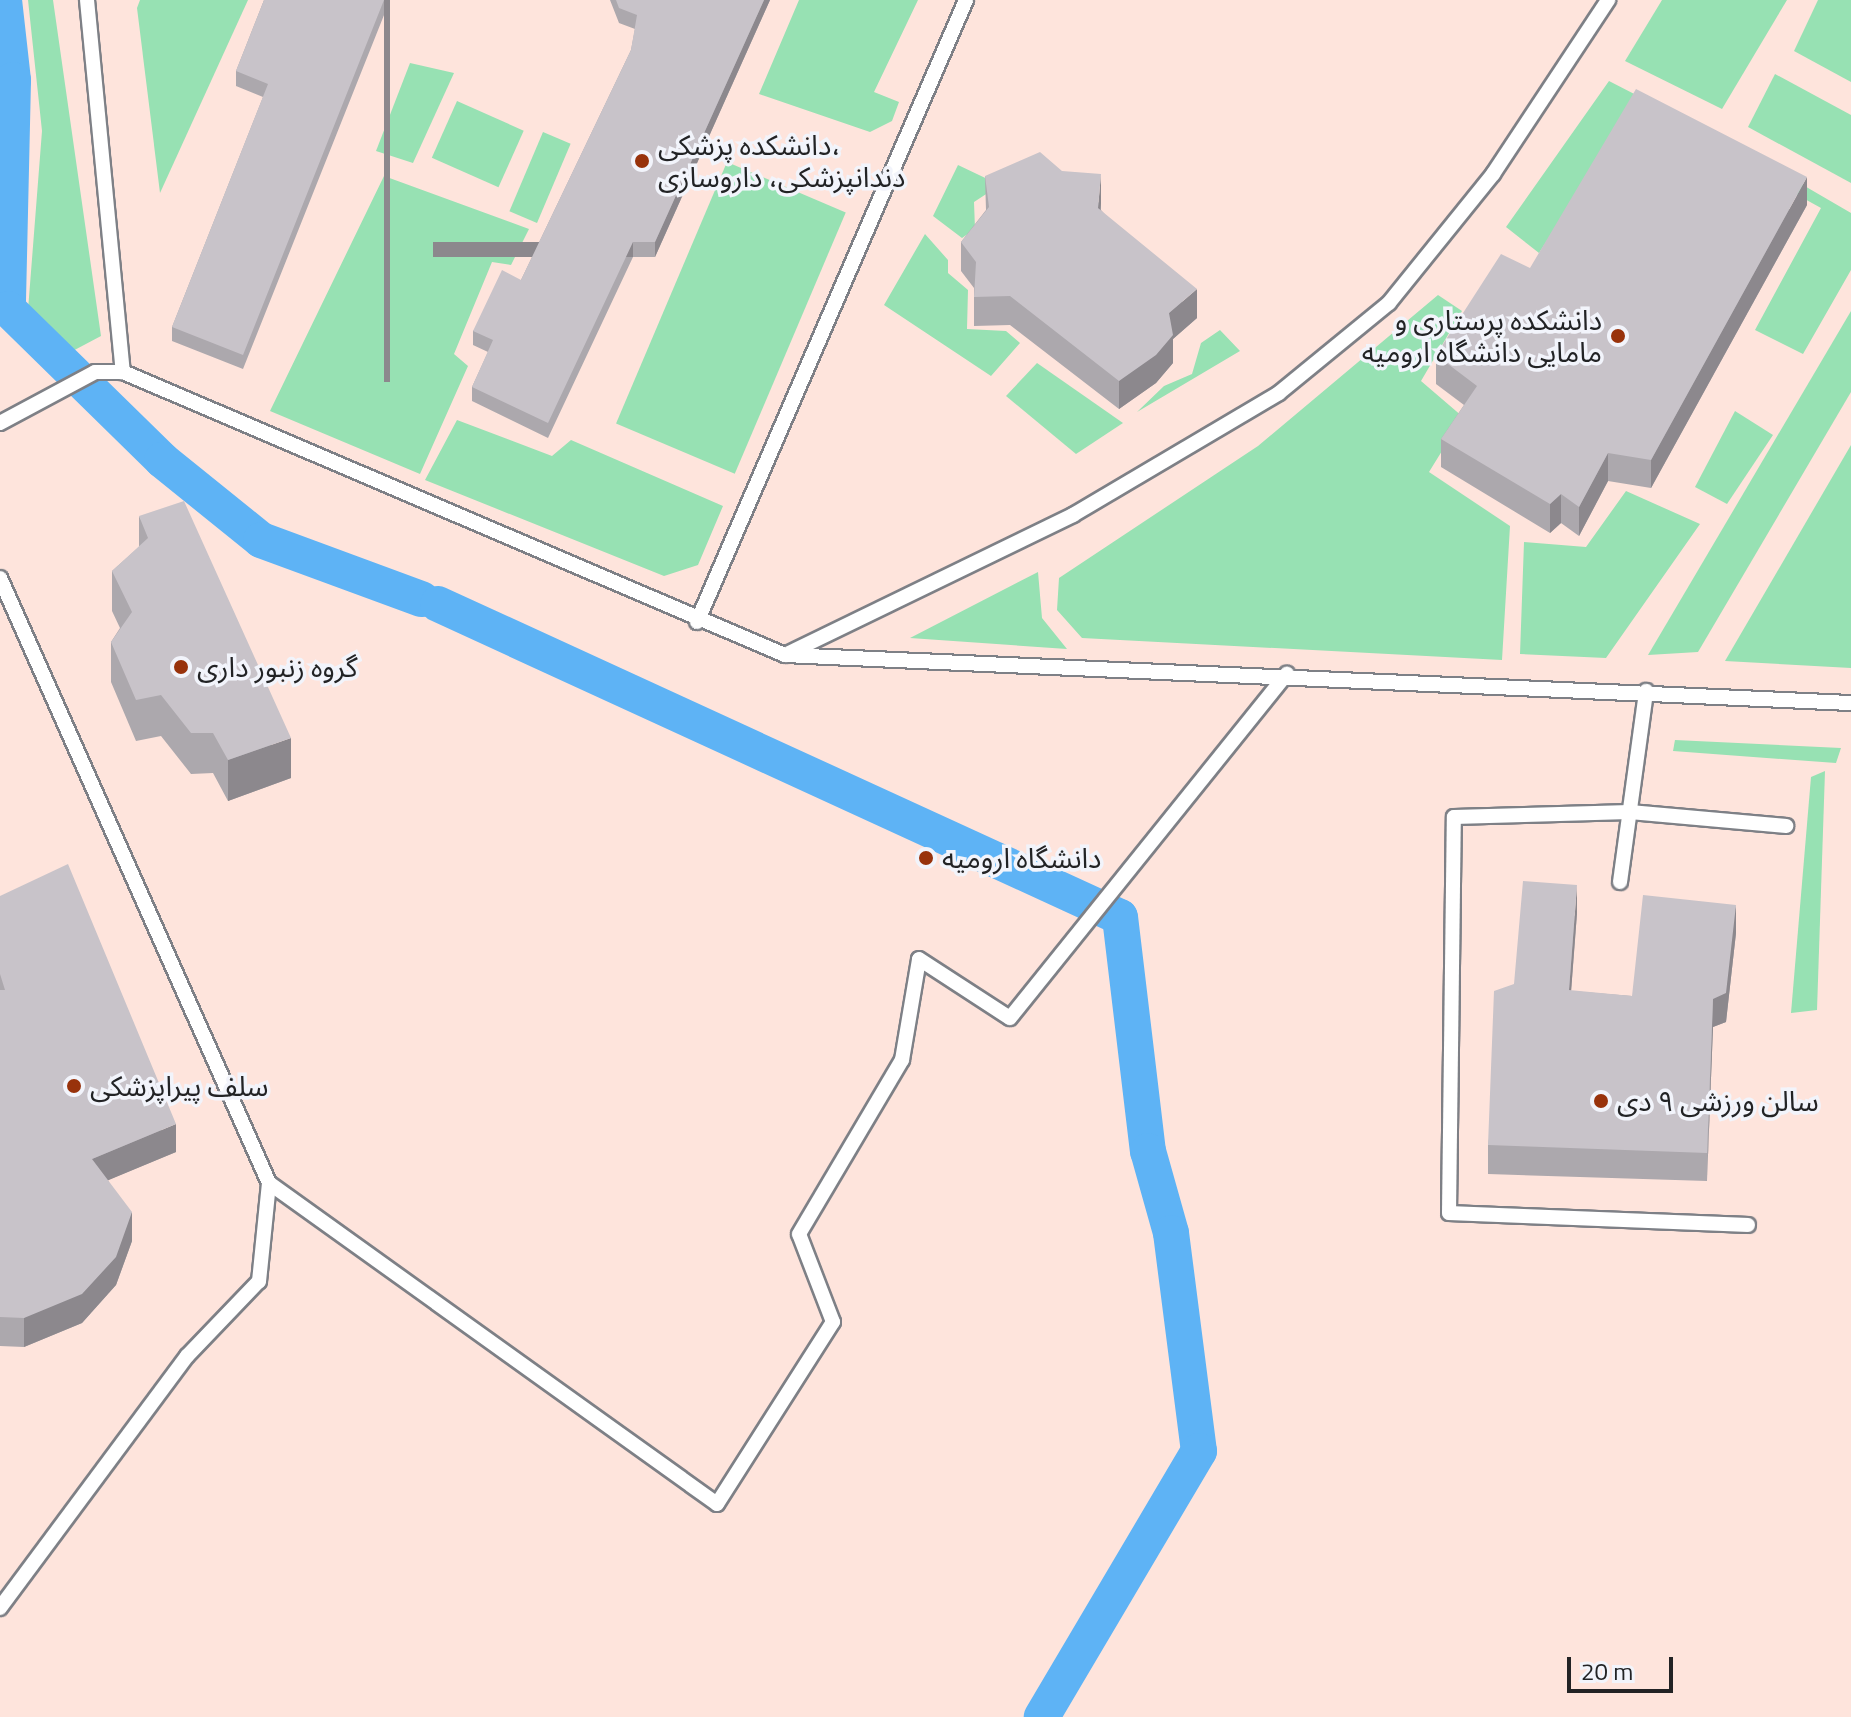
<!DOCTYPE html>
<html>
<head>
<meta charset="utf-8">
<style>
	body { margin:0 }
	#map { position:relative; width:1851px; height:1717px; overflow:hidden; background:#f2f4fb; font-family:"Titillium Web","Noto Sans Arabic",sans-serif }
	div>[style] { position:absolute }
	.education>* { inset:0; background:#fee4dc; transform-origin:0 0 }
	.green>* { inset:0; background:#97e1b3; transform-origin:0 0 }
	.canal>* { height:36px; margin:-18px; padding:0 18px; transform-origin:18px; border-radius:18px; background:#5eb3f5 }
	.roads { filter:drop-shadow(2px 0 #7e8086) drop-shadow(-2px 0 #7e8086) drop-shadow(0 2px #7e8086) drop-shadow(0 -2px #7e8086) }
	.service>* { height:14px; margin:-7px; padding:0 7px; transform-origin:7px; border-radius:7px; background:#fff }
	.wall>* { inset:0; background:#aca8ad }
	.shaded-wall>* { inset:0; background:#8c888d; transform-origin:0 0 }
	.building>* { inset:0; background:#c8c3c9 }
	.dots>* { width:22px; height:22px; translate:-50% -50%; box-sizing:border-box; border:4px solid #f2f4fb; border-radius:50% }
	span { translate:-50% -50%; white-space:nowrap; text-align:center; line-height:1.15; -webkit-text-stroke:7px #f2f4fb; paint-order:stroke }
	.poi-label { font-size:28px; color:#222325 }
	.left { translate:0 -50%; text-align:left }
	.right { translate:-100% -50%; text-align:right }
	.scale { position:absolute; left:1567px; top:1657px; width:106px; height:36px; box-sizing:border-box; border:4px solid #222325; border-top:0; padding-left:10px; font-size:24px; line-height:28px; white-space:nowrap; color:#222325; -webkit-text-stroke:6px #f2f4fb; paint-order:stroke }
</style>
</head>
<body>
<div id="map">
	<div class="education">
		<div style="left:0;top:0;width:1851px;height:1717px"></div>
	</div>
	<div class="green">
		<div style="clip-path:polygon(28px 0,53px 0,101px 336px,67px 354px,40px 342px,28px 310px,42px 131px)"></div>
		<div style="clip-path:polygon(140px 0,248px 0,160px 193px,137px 8px)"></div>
		<div style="clip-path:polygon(799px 0,918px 0,874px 92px,899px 102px,892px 121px,870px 132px,759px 94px)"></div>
		<div style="clip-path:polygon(1662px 0,1787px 0,1722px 109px,1625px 61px)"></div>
		<div style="clip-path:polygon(1818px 0,1851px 0,1851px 82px,1794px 51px)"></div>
		<div style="clip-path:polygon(410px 63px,454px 73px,413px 163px,376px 151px)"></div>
		<div style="clip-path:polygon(1775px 74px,1851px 115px,1851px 183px,1748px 127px)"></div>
		<div style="clip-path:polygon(1609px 81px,1712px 134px,1635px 104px,1539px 253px,1506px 227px)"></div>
		<div style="left:457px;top:101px;width:73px;height:62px;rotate:24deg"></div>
		<div style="left:543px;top:132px;width:30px;height:86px;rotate:23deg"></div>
		<div style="clip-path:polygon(1731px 143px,1851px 213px,1851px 270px,1803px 354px,1755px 330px,1821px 208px,1725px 155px)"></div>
		<div style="left:727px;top:162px;width:129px;height:284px;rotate:23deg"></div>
		<div style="clip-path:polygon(958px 165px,1000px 185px,974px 202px,975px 229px,962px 238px,933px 216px)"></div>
		<div style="clip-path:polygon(384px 176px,529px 229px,511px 265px,492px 262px,454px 354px,468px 366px,420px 474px,270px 411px)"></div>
		<div style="clip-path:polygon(925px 234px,948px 260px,948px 273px,968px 290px,967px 329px,1006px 331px,1020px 343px,991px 376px,884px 305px)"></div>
		<div style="clip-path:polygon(1438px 295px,1462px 311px,1421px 381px,1463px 417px,1429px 472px,1510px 526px,1502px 660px,1082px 638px,1057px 610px,1059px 578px,1258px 446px)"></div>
		<div style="clip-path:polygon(1851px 311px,1851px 392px,1698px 652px,1648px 655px)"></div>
		<div style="clip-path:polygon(1220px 330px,1240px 351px,1137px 412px,1164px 386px,1192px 374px,1201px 343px)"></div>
		<div style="clip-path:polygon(1037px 363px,1123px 423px,1076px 454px,1006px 396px)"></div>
		<div style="clip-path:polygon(1735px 411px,1773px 435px,1727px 504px,1695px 487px)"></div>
		<div style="clip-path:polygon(457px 420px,552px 456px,571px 440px,723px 506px,698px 565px,664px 576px,425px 480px)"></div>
		<div style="clip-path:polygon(1851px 445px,1851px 668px,1725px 661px)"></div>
		<div style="clip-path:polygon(1626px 491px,1700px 524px,1606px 658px,1520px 654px,1524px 542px,1586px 547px)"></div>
		<div style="clip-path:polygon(1038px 572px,1042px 618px,1067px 649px,910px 638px)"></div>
		<div style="clip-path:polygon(1675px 740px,1841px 748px,1836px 763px,1673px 751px)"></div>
		<div style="clip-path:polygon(1825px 771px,1817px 1010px,1791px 1013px,1811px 777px)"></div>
	</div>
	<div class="canal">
		<div style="left:4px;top:0;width:81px;rotate:83.6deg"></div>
		<div style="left:13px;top:80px;width:229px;rotate:91.3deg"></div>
		<div style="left:8px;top:309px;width:216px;rotate:44.4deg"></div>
		<div style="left:162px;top:460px;width:127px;rotate:38.9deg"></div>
		<div style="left:261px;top:540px;width:171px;rotate:20.2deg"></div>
		<div style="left:438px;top:604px;width:750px;rotate:24.65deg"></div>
		<div style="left:1120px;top:917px;width:236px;rotate:83.2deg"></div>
		<div style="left:1148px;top:1151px;width:85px;rotate:74.3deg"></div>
		<div style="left:1171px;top:1233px;width:220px;rotate:82.7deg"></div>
		<div style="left:1199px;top:1451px;width:309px;rotate:120.6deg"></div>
	</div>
	<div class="roads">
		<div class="service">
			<div style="left:87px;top:0;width:374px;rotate:84.5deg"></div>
			<div style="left:0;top:423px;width:108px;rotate:-28.2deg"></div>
			<div style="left:95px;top:372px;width:28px"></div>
			<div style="left:123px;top:372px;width:720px;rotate:23.15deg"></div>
			<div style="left:785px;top:655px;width:1067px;rotate:2.58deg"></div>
			<div style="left:0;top:578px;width:662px;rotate:66.03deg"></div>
			<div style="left:269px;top:1183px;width:99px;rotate:95.8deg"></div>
			<div style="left:259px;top:1281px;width:104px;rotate:133.8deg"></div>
			<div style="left:187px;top:1356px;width:314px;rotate:126.6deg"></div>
			<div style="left:697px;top:622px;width:678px;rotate:-66.61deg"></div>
			<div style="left:789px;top:653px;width:316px;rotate:-25.9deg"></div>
			<div style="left:1073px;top:515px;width:239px;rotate:-30.6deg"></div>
			<div style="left:1279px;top:393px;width:142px;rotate:-39.3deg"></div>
			<div style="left:1389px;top:303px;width:166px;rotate:-51.1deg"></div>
			<div style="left:1493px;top:174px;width:209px;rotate:-56.5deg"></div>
			<div style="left:1620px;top:882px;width:193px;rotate:-82.2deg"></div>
			<div style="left:269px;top:1183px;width:551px;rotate:35.62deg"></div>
			<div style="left:717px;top:1504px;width:216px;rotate:-57.5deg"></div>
			<div style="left:833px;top:1322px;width:94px;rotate:-111.1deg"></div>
			<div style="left:799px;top:1234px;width:202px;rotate:-59.4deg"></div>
			<div style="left:902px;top:1060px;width:102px;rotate:-80.4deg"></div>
			<div style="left:919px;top:959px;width:108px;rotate:33deg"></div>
			<div style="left:1010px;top:1018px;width:442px;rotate:-51.2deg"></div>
			<div style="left:1748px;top:1225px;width:299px;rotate:-177.7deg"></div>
			<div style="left:1449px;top:1213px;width:396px;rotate:-89.3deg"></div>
			<div style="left:1454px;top:817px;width:176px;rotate:-1.6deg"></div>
			<div style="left:1630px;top:812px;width:157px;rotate:5.1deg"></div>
		</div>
	</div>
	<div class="wall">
		<div style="clip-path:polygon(264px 0,390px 0,243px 369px,172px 341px,172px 327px,263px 97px,236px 86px,236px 71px)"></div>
		<div style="clip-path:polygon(610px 0,770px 0,655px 257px,633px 257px,548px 438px,472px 401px,472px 387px,488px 352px,473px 345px,473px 331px,521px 280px,631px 50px,635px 29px,619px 23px)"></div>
		<div style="clip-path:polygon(985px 176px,1101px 203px,1101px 210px,1197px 318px,1173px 339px,1173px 363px,1156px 383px,1119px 409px,1010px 325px,974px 326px,974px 288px,961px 271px,961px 242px,986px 210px)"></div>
		<div style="clip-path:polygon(1807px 205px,1651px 488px,1608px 481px,1579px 536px,1561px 523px,1550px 533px,1441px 467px,1441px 439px,1464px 405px,1436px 384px,1436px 355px,1530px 268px)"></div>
		<div style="clip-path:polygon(139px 516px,291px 778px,228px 801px,213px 773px,191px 774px,161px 736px,136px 741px,111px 682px,111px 642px,120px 628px,112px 611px,112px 571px,139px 547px)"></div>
		<div style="clip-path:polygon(0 896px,176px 1152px,108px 1180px,132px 1241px,116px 1285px,82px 1323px,24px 1347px,0 1346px)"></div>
		<div style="clip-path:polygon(1577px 913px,1571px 991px,1632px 996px,1736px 933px,1726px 1022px,1713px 1027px,1707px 1181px,1488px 1174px,1488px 1145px,1514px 984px)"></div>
	</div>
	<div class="shaded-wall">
		<div style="left:384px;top:0;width:6px;height:382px"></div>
		<div style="clip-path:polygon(764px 0,770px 0,655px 257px,655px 242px)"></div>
		<div style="clip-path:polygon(1101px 174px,1101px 203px,1098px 236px,1098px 208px)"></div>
		<div style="clip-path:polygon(1807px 177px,1807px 205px,1651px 488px,1651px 460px)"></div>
		<div style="left:633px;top:242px;width:15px;height:200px;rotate:90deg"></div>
		<div style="clip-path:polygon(1197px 289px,1197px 318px,1173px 339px,1173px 363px,1156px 383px,1119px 409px,1119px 381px,1169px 313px)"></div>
		<div style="clip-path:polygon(1608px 453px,1608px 481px,1579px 536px,1579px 507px)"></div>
		<div style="clip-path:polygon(1561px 494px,1561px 523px,1550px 533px,1550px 504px)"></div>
		<div style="clip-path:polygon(291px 738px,291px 778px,228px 801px,228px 760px)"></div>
		<div style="clip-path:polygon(1577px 885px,1577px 913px,1569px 1019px,1569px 990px)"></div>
		<div style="clip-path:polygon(1736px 905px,1736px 933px,1726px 1022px,1713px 1027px,1707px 1181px,1713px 999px)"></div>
		<div style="clip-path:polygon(176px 1124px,176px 1152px,92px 1187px,92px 1159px)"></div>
		<div style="clip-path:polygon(132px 1212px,132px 1241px,116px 1285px,82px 1323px,24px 1347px,24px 1318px)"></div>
	</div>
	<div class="building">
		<div style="clip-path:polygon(264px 0,384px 0,243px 355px,172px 327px,268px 84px,236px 71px)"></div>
		<div style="clip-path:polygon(616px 0,764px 0,655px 242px,633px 242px,548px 423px,472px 387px,493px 340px,473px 331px,502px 270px,521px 280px,631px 50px,637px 15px,619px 8px)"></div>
		<div style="clip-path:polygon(1636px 89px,1807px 177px,1651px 460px,1608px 453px,1579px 507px,1561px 494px,1550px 504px,1441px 439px,1477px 386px,1436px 355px,1501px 254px,1530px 268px)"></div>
		<div style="clip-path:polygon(1040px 152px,1062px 171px,1101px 174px,1098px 208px,1197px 289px,1169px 313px,1173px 335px,1156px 355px,1119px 381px,1010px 296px,974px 297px,976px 262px,961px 242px,989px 207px,985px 176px)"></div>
		<div style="clip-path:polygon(184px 501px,291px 738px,228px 760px,213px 733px,191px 733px,161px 695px,136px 700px,111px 642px,132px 612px,112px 571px,148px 538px,139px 516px)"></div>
		<div style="clip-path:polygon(68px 864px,176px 1124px,92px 1159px,132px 1212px,116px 1257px,82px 1294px,24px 1318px,0 1317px,0 990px,5px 990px,0 974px,0 896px)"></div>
		<div style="clip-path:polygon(1523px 881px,1577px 885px,1569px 990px,1632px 996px,1643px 895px,1736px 905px,1726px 993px,1713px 999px,1707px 1153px,1488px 1145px,1494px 991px,1514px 984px)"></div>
	</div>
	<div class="dots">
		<div style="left:642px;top:161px;background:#98320b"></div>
		<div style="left:1618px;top:336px;background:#98320b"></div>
		<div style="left:181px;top:667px;background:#98320b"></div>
		<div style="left:926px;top:858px;background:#98320b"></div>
		<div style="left:74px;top:1086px;background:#98320b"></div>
		<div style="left:1601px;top:1101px;background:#98320b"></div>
	</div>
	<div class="poi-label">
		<span class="left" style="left:658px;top:161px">دانشکده پزشکی،<br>دندانپزشکی، داروسازی</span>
		<span class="right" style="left:1602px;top:336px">دانشکده پرستاری و<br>مامایی دانشگاه ارومیه</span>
		<span class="left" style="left:197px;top:667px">گروه زنبور داری</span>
		<span class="left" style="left:942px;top:858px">دانشگاه ارومیه</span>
		<span class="left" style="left:90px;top:1086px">سلف پیراپزشکی</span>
		<span class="left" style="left:1617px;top:1101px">سالن ورزشی ۹ دی</span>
	</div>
	<div class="scale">20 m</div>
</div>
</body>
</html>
